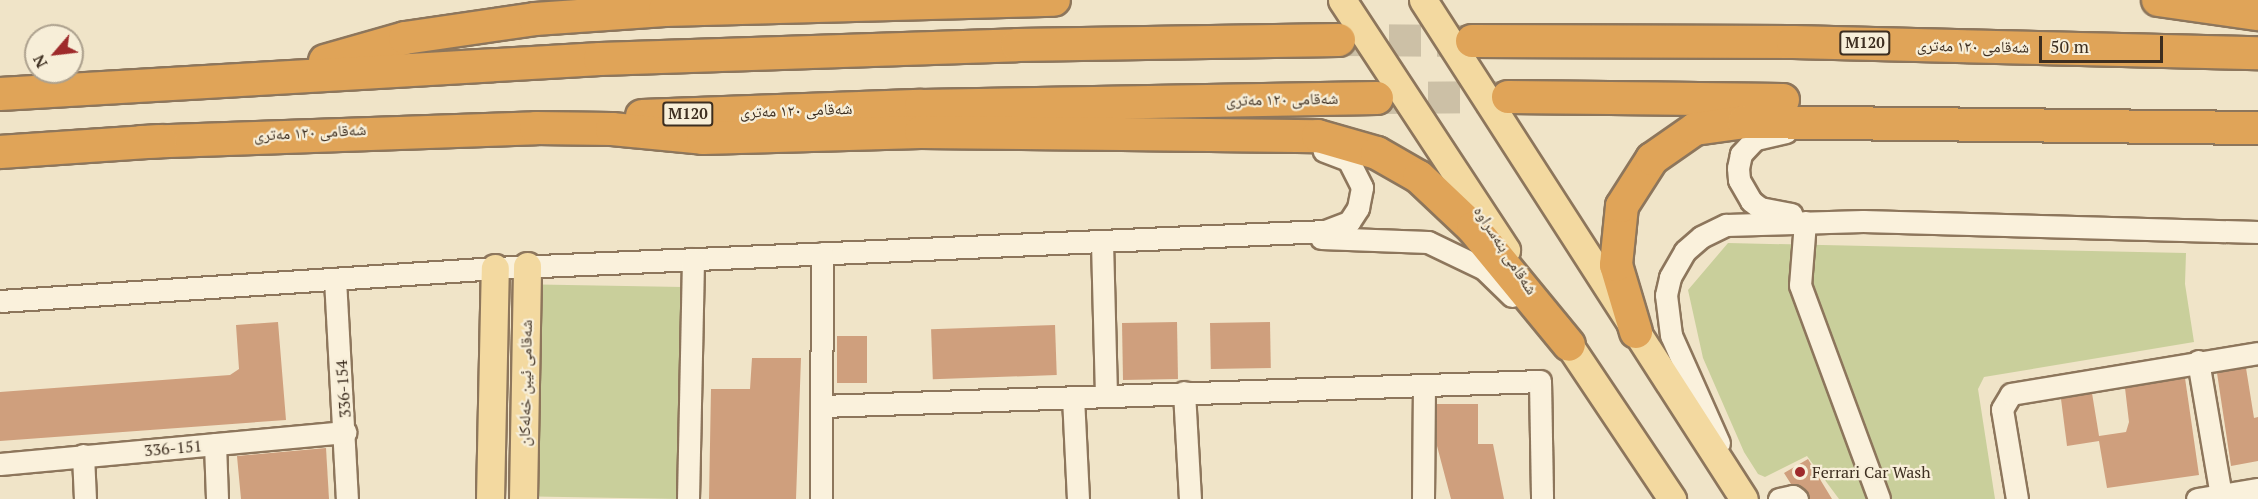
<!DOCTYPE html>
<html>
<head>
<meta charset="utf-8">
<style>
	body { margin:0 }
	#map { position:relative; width:2258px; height:499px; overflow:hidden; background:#f0e4c8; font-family:"PT Serif","Noto Naskh Arabic",serif }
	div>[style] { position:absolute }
	.green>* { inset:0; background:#c9cf9b; transform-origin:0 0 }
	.building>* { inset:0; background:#cf9f7d; transform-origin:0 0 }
	.highway-tunnel>* { height:32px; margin-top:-16px; transform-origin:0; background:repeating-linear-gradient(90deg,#ccc0a6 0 32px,transparent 0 48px) }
	.roads { filter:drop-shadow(2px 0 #8d765c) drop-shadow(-2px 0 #8d765c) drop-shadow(0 2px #8d765c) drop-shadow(0 -2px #8d765c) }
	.minor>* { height:21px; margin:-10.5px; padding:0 10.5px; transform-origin:10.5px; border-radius:10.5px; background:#faf1dc }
	.major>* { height:27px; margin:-13.5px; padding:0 13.5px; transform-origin:13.5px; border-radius:13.5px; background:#f3d9a0 }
	.highway>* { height:32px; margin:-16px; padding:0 16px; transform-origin:16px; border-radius:16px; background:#e0a458 }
	.dots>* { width:16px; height:16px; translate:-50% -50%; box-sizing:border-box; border:3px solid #f7eed8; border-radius:50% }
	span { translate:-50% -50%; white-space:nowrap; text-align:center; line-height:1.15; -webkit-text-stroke:4.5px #f7eed8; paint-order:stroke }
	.shield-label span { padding:2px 4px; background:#f7eed8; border:2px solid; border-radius:4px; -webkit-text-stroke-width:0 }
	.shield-label { font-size:15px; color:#3d2e20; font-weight:700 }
	.street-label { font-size:16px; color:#3d2e20 }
	.poi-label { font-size:16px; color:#3d2e20 }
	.left { translate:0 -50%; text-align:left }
	.north { position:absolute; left:24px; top:24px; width:60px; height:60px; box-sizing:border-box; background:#f7eed8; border:2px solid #ada18e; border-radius:50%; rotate:242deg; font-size:16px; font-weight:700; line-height:24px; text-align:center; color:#3d2e20 }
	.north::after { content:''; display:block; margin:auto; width:21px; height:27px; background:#9e2a2b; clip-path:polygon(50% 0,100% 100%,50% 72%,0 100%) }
	.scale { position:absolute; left:2039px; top:36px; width:124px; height:27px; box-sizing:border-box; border:3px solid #3d2e20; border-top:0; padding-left:8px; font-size:18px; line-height:21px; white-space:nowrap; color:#3d2e20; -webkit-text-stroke:4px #f7eed8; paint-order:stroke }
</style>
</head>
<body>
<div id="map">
	<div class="green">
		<div style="clip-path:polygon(1728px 243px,2186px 253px,2185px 284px,2194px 342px,1984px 377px,1978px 389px,1995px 499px,1839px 499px,1807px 456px,1765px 477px,1758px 474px,1744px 452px,1703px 358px,1688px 290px)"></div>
		<div style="left:683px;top:287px;width:212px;height:144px;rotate:91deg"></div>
	</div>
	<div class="building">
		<div style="clip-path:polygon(278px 322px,286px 420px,0 441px,0 392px,230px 375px,239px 369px,236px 325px)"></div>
		<div style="left:1177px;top:322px;width:57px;height:55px;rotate:89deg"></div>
		<div style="left:1270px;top:322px;width:46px;height:60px;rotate:89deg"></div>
		<div style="left:1055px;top:325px;width:50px;height:124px;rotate:88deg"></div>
		<div style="left:837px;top:336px;width:30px;height:47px"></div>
		<div style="clip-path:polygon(752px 358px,801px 358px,796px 499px,709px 499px,711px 389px,750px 389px)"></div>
		<div style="clip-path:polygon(2246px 368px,2254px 418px,2258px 417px,2258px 461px,2231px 466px,2217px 373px)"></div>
		<div style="clip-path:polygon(2185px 378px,2199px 475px,2107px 488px,2099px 441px,2067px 446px,2061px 399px,2092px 393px,2099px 436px,2126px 432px,2129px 422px,2125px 388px)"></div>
		<div style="clip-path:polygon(1437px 404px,1478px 404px,1478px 444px,1493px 444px,1504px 499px,1451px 499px,1437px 446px)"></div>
		<div style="clip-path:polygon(326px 448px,329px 499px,241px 499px,237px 456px)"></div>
		<div style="clip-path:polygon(1808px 459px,1815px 471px,1832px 499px,1810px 499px,1805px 489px,1791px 484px,1784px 473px)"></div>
	</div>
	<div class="highway-tunnel">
		<div style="left:1341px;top:40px;width:131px;rotate:0.4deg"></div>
		<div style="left:1380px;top:98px;width:128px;rotate:-0.4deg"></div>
	</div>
	<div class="roads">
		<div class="minor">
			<div style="left:1786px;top:132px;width:32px;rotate:167deg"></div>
			<div style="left:1755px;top:139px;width:21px;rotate:133deg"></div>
			<div style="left:1741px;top:154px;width:14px;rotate:102deg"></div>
			<div style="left:1738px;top:168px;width:12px;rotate:85deg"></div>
			<div style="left:1739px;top:180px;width:24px;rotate:60deg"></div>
			<div style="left:1751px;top:201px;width:11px;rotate:38deg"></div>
			<div style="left:1760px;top:208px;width:32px;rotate:11deg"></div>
			<div style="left:1805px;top:222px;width:63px;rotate:94.5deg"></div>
			<div style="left:1800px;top:285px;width:228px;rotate:69.7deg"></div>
			<div style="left:1321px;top:238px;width:107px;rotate:2.1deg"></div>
			<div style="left:1428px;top:242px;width:62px;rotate:25.7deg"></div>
			<div style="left:1484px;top:269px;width:39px;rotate:44deg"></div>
			<div style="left:1102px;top:242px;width:152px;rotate:88.5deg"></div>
			<div style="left:335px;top:279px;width:220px;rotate:86.9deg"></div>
			<div style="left:0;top:301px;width:496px;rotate:-3.8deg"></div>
			<div style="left:495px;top:268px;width:831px;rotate:-2.55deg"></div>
			<div style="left:1325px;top:231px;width:26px;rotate:-21deg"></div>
			<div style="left:1349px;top:222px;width:17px;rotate:-57deg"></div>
			<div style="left:1358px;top:208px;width:21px;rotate:-79deg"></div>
			<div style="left:1362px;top:187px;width:30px;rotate:-117deg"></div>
			<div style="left:1348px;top:160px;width:26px;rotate:-159deg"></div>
			<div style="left:2198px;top:361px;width:136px;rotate:80.3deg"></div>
			<div style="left:1184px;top:392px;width:107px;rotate:86.8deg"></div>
			<div style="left:1073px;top:397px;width:102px;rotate:87.2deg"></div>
			<div style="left:822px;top:406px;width:718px;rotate:-1.99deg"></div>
			<div style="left:1540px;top:381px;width:118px;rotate:89deg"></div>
			<div style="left:1719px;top:443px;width:118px;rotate:-114deg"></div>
			<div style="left:1671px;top:335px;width:40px;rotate:-97.1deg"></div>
			<div style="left:1666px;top:295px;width:18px;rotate:-77deg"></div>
			<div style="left:1670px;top:277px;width:30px;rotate:-60deg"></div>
			<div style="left:1685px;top:251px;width:21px;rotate:-41deg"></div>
			<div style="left:1701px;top:237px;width:28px;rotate:-26deg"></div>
			<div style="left:1726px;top:225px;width:137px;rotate:-1.7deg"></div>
			<div style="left:1863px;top:221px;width:395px;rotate:1.6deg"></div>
			<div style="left:215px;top:444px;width:55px;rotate:87.9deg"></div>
			<div style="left:83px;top:455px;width:44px;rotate:87.4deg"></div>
			<div style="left:0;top:464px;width:347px;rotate:-5.3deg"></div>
			<div style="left:688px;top:499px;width:240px;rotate:-88.8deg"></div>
			<div style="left:821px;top:499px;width:246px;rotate:-89.8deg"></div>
			<div style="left:1423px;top:499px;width:114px;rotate:-89.5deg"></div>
			<div style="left:1779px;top:499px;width:14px;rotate:-12deg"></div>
			<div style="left:1793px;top:496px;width:5px;rotate:37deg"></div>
			<div style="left:2017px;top:499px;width:91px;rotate:-99.5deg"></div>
			<div style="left:2002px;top:409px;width:17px;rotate:-59deg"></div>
			<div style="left:2011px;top:394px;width:250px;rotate:-9.4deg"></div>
			<div style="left:2197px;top:499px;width:62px;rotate:-9.3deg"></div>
		</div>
		<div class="major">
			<div style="left:1342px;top:0;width:299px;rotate:56.7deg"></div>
			<div style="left:1423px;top:0;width:593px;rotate:57.25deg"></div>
			<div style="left:1557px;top:327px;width:207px;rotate:56.2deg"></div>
			<div style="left:490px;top:499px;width:231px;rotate:-88.8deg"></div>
			<div style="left:523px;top:499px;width:233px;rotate:-89deg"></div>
		</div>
		<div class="highway">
			<div style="left:2158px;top:0;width:101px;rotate:8deg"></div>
			<div style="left:1472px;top:41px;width:321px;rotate:0.2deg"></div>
			<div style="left:1793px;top:42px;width:465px;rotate:1.4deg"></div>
			<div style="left:325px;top:61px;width:83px;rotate:-16deg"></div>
			<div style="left:405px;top:38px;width:131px;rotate:-8.3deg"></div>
			<div style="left:535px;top:19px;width:130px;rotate:-4deg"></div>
			<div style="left:665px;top:10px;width:389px;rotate:-1.5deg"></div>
			<div style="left:0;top:94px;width:601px;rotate:-3.34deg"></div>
			<div style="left:600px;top:59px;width:417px;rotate:-1.9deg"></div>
			<div style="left:1017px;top:45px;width:322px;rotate:-0.9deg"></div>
			<div style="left:1508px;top:97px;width:275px;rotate:0.6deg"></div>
			<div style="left:642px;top:116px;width:279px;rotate:-2.1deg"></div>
			<div style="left:921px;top:106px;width:456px;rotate:-1deg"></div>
			<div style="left:141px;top:142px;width:395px;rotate:-2deg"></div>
			<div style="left:536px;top:128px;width:76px;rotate:0.8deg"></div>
			<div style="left:612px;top:129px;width:91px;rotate:5.6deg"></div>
			<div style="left:703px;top:138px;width:218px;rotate:-1.6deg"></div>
			<div style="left:921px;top:132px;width:397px;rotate:0.6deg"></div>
			<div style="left:1318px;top:136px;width:61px;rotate:16.1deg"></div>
			<div style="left:1377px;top:153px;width:48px;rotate:29.7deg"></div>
			<div style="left:1419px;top:177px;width:74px;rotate:43.4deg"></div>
			<div style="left:1473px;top:228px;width:151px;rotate:50.6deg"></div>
			<div style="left:0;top:152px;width:161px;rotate:-3.9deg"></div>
			<div style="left:1636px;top:332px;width:70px;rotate:-106.6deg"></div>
			<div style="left:1616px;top:265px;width:59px;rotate:-84.2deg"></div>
			<div style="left:1622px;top:206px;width:56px;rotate:-57.4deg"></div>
			<div style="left:1652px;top:159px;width:52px;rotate:-34.9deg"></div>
			<div style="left:1695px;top:129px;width:49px;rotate:-8.1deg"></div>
			<div style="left:1744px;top:122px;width:514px;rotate:0.67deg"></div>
		</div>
	</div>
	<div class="dots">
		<div style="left:1800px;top:472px;background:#9e2a2b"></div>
	</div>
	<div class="shield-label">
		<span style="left:1865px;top:43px">M120</span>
		<span style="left:688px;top:114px">M120</span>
	</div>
	<div class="street-label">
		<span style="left:1973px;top:46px;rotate:1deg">شەقامی ١٢٠ مەتری</span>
		<span style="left:1282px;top:99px;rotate:-1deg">شەقامی ١٢٠ مەتری</span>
		<span style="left:796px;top:110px;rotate:-2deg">شەقامی ١٢٠ مەتری</span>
		<span style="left:310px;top:132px;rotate:-3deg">شەقامی ١٢٠ مەتری</span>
		<span style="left:1506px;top:250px;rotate:57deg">شەقامی بنەسراوە</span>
		<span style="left:525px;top:383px;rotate:-89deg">شەقامی ئیبن خەلەکان</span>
		<span style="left:343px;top:389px;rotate:-94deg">336-154</span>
		<span style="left:173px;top:448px;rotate:-5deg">336-151</span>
	</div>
	<div class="poi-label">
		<span class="left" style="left:1812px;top:472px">Ferrari Car Wash</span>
	</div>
	<div class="north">N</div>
	<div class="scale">50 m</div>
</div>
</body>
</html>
